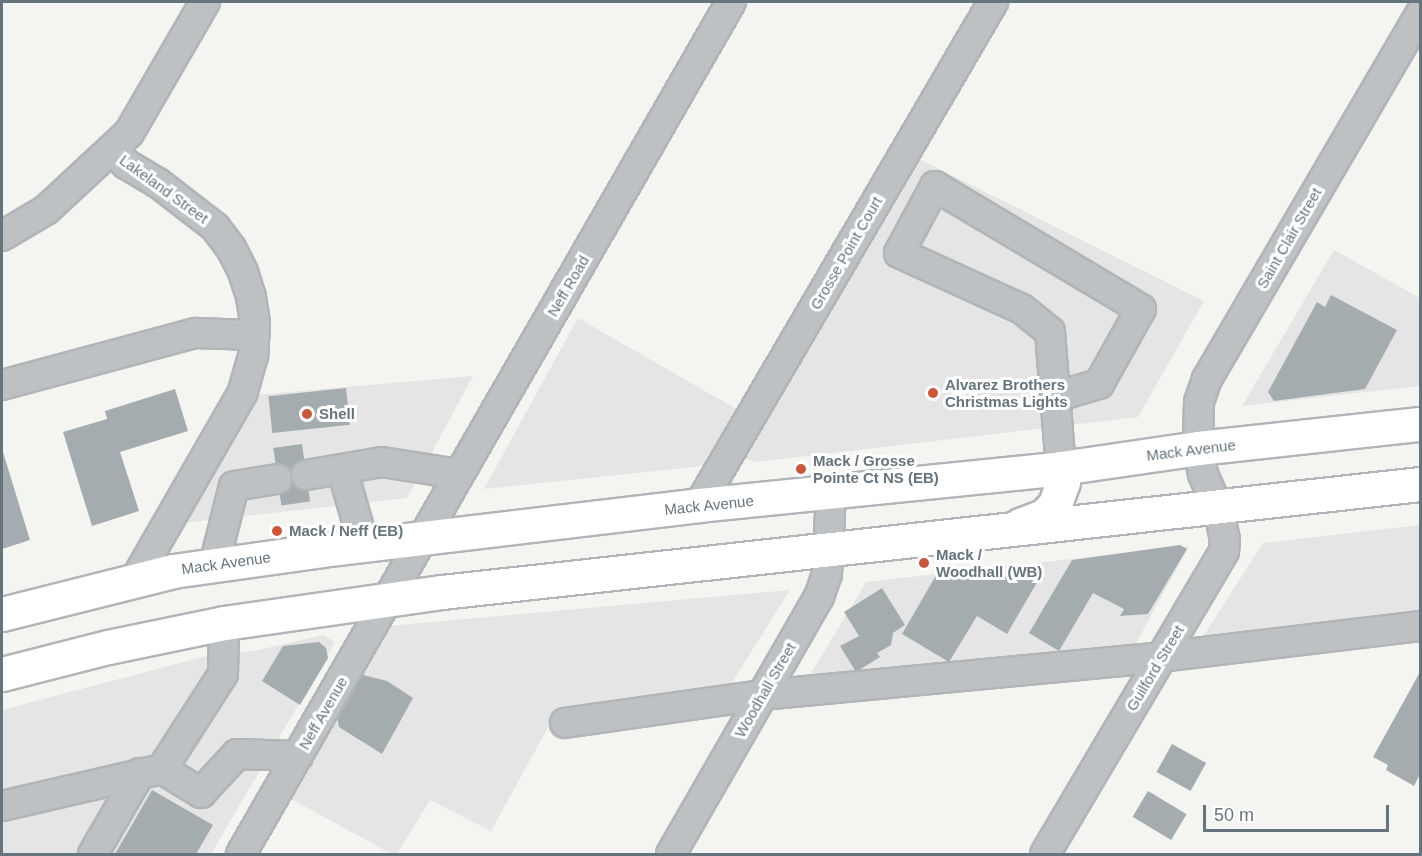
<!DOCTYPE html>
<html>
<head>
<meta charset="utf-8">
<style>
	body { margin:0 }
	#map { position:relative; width:1422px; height:856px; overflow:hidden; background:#f4f4f0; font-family:Helvetica,sans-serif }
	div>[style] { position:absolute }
	.built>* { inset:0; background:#e4e5e4 }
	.building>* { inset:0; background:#a4acb0; transform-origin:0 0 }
	.roads { filter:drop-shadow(2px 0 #b1b5b8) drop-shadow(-2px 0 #b1b5b8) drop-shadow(0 2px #b1b5b8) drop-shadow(0 -2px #b1b5b8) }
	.minor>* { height:28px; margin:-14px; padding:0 14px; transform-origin:14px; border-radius:14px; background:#bdc1c4 }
	.major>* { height:33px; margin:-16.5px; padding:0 16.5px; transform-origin:16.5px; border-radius:16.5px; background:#fff }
	.dots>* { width:16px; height:16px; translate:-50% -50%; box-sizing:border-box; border:3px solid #fff; border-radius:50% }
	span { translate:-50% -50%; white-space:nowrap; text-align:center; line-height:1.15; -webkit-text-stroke:6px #fff; paint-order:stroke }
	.street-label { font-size:15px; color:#66747e }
	.poi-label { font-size:15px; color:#66747e; font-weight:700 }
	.left { translate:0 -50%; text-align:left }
	.frame { position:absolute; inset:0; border:3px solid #66747e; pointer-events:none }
	.scale { position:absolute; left:1203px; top:805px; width:186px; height:27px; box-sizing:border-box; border:3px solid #66747e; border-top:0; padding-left:8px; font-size:18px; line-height:21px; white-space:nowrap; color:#66747e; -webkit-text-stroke:4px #fff; paint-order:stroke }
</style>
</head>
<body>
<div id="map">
	<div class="built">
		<div style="clip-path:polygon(915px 157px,1204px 301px,1138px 417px,756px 462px,744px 458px)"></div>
		<div style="clip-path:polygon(1334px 250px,1420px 298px,1420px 386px,1242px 406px)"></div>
		<div style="clip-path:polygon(578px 318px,738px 410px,703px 466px,484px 489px)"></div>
		<div style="clip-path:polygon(473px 376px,407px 498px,182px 523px,255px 395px)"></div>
		<div style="clip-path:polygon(1420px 525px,1420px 619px,1199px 643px,1263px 543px)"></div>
		<div style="clip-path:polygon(1189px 546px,1135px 645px,807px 680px,866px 582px)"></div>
		<div style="clip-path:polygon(790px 590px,728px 689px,552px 720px,491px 831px,430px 800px,397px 854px,392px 854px,289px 798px,388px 626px)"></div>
		<div style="clip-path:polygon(323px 635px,335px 642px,211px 854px,2px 854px,2px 710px,206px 656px,254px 651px)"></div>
	</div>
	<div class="building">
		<div style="clip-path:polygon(1331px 295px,1397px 330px,1365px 389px,1274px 401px,1268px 392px,1317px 302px,1325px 307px)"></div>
		<div style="left:346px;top:388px;width:37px;height:78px;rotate:84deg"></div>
		<div style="clip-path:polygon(175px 389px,188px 431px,120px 452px,139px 511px,92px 526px,63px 432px,107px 419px,105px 411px)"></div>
		<div style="left:302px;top:444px;width:58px;height:29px;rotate:82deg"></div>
		<div style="clip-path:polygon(2px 449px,30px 540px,2px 549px)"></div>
		<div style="clip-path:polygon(1180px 545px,1187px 549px,1148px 614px,1120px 616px,1124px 609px,1093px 593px,1059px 651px,1029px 633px,1072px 560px)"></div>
		<div style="clip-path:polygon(1032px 565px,1043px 572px,1007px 634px,977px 616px,949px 662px,902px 634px,938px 572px,1004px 569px,1023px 580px)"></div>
		<div style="clip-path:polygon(882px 588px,905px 625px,893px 633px,891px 645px,877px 653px,880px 657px,856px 672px,840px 646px,859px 636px,844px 612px)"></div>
		<div style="clip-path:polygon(319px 642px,326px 648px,328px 658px,300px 705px,262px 681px,283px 646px)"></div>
		<div style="clip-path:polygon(1420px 672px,1420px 774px,1414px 786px,1386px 770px,1388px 765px,1373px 757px)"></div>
		<div style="clip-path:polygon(363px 675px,387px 681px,413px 698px,382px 754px,339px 727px,337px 717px)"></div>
		<div style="left:1172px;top:744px;width:39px;height:32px;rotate:29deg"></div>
		<div style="clip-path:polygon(152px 790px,213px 825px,196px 854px,115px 854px)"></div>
		<div style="left:1148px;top:791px;width:45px;height:30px;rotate:31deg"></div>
	</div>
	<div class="roads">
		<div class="minor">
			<div style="left:112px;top:149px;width:21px;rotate:47deg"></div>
			<div style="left:126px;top:164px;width:37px;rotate:31deg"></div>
			<div style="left:158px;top:183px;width:72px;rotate:37.7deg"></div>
			<div style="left:215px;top:227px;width:26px;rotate:53deg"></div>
			<div style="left:231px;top:248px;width:27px;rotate:63deg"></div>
			<div style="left:243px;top:272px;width:26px;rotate:72deg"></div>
			<div style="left:251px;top:297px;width:26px;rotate:81deg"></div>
			<div style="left:255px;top:323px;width:33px;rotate:93deg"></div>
			<div style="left:253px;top:356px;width:37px;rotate:106deg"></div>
			<div style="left:243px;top:392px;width:217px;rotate:119.9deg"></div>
			<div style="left:2px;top:236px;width:51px;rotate:-30.6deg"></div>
			<div style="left:46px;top:210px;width:113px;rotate:-42.9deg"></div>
			<div style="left:129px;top:133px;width:151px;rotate:-59.9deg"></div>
			<div style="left:2px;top:385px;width:200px;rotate:-15.1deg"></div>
			<div style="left:195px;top:333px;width:59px;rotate:1.9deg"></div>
			<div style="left:1055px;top:397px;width:46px;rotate:-16.5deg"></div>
			<div style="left:1099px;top:384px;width:86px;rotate:-60.8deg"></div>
			<div style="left:1141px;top:309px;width:240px;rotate:-149.2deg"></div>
			<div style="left:935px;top:186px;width:76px;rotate:118.2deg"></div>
			<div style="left:899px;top:253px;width:135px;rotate:24.5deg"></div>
			<div style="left:1022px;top:309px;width:36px;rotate:39deg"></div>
			<div style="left:1050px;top:332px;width:136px;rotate:85.4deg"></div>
			<div style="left:342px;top:469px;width:79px;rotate:73.9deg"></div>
			<div style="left:306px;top:475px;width:77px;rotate:-9.7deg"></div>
			<div style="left:382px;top:462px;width:78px;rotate:8.9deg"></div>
			<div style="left:699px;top:505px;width:583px;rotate:-59.69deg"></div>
			<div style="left:214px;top:565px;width:81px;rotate:-75.8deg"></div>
			<div style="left:234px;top:486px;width:44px;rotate:-9.2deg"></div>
			<div style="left:224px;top:623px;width:51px;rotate:91.1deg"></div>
			<div style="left:223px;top:674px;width:113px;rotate:122.7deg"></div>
			<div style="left:162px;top:769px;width:46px;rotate:31.6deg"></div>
			<div style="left:201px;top:793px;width:53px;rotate:-47.3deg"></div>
			<div style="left:237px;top:754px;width:61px;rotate:1.9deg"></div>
			<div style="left:565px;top:723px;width:199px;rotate:-8.1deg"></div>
			<div style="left:762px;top:695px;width:401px;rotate:-5.4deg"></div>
			<div style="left:1161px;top:657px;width:261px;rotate:-6.8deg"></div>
			<div style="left:2px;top:806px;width:164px;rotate:-13deg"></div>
			<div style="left:93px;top:854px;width:94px;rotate:-59.9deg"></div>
			<div style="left:241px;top:854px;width:983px;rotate:-60.1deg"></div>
			<div style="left:671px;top:854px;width:297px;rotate:-60.1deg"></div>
			<div style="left:819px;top:597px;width:24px;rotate:-71deg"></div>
			<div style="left:827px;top:574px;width:82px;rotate:-87.2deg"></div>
			<div style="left:1045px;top:854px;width:352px;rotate:-59.4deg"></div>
			<div style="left:1224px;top:551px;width:11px;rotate:-85deg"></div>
			<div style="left:1225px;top:540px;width:33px;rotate:-102deg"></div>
			<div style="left:1218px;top:508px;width:37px;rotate:-114deg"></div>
			<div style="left:1203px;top:474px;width:26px;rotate:-101deg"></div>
			<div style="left:1198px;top:448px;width:46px;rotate:-88.8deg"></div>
			<div style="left:1199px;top:402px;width:24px;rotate:-71deg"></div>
			<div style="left:1207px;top:379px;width:423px;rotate:-59.7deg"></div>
		</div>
		<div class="major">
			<div style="left:1020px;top:525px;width:26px;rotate:-21deg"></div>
			<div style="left:1044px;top:516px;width:16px;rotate:-47deg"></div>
			<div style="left:1055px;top:504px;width:23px;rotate:-70deg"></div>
			<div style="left:1063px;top:482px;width:14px;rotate:-98deg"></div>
			<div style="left:2px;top:614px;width:176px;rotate:-14.1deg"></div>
			<div style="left:173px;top:571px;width:150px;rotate:-8deg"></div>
			<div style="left:322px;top:550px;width:380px;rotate:-6.8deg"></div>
			<div style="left:699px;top:505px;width:364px;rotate:-5.8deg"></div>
			<div style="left:1061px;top:468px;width:138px;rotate:-8.3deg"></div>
			<div style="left:1198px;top:448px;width:223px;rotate:-6.2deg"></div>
			<div style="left:2px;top:674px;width:109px;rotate:-14.3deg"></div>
			<div style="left:108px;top:647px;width:118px;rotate:-11.7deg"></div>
			<div style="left:224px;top:623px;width:220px;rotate:-8.1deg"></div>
			<div style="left:442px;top:592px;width:984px;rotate:-6.3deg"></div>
		</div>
	</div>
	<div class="dots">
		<div style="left:933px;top:393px;background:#cc5738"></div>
		<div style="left:307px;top:414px;background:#cc5738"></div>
		<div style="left:801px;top:469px;background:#cc5738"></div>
		<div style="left:277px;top:531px;background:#cc5738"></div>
		<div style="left:924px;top:563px;background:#cc5738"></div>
	</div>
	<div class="street-label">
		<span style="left:164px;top:189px;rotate:36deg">Lakeland Street</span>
		<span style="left:1289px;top:238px;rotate:-60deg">Saint Clair Street</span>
		<span style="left:846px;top:253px;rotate:-60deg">Grosse Point Court</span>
		<span style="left:568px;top:286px;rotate:-60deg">Neff Road</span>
		<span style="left:1191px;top:450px;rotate:-7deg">Mack Avenue</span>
		<span style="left:709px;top:505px;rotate:-6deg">Mack Avenue</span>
		<span style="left:226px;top:563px;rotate:-8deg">Mack Avenue</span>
		<span style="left:1155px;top:668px;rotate:-59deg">Guilford Street</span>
		<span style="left:765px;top:690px;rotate:-60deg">Woodhall Street</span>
		<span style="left:323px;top:713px;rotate:-60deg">Neff Avenue</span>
	</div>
	<div class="poi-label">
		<span class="left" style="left:945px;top:393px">Alvarez Brothers<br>Christmas Lights</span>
		<span class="left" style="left:319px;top:414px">Shell</span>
		<span class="left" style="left:813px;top:469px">Mack / Grosse<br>Pointe Ct NS (EB)</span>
		<span class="left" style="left:289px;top:531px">Mack / Neff (EB)</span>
		<span class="left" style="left:936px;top:563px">Mack /<br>Woodhall (WB)</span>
	</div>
	<div class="frame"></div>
	<div class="scale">50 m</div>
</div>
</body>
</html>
